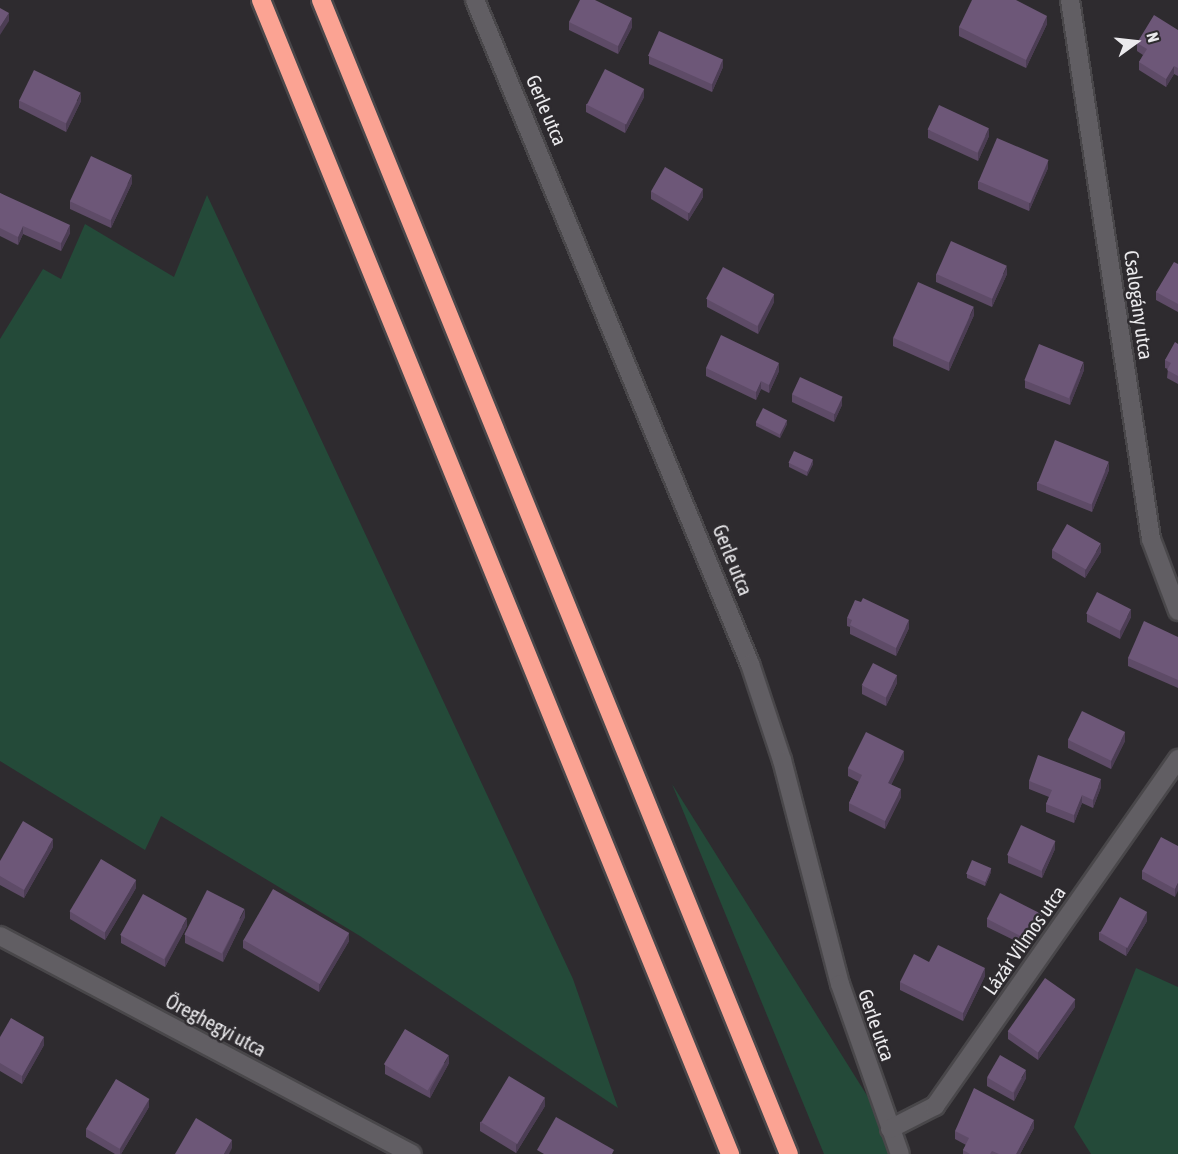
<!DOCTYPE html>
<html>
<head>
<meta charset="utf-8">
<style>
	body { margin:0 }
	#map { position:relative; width:1178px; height:1154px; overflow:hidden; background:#2e2b2f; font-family:"Asap Condensed",sans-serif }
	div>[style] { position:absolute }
	.green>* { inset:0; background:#244a39 }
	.roads { filter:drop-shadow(2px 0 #49474a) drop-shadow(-2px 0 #49474a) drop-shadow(0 2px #49474a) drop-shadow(0 -2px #49474a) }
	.street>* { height:18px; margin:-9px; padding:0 9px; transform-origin:9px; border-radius:9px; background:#615e63 }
	.highway>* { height:18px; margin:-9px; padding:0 9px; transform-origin:9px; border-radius:9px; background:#fba393 }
	.wall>* { inset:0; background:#5e4b67 }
	.shaded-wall>* { inset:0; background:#4c3d54 }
	.building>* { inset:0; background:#6d5778; transform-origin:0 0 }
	span { translate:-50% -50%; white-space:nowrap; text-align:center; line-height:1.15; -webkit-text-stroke:5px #2e2b2f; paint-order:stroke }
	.street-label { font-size:20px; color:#ebeaed }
	.north { position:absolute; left:1106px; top:12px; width:60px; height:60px; -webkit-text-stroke:4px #2e2b2f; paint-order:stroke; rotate:75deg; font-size:16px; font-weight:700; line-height:24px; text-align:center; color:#ebeaed }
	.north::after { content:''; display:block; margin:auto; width:21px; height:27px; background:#ebeaed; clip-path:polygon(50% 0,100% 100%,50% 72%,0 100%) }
</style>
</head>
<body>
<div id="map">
	<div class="green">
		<div style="clip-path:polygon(207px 195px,573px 979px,618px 1108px,360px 936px,161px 816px,145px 850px,0 761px,0 339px,43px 269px,61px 279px,85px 224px,174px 277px)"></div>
		<div style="clip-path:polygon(672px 784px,873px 1105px,889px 1154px,824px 1154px)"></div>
		<div style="clip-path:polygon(1136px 968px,1178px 987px,1178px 1154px,1091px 1154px,1074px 1127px)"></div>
	</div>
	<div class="roads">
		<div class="street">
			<div style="left:475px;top:0;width:719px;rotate:67.5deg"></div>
			<div style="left:750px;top:664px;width:101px;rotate:71.6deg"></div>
			<div style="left:782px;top:760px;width:231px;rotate:75.5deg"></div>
			<div style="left:840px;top:984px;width:180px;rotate:70.6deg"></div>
			<div style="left:1070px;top:0;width:545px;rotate:81.45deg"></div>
			<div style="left:1151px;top:539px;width:77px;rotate:69.4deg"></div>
			<div style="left:0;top:936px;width:466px;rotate:27.9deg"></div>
			<div style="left:890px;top:1129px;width:51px;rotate:-27.1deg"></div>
			<div style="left:935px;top:1106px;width:424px;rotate:-55deg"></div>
		</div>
		<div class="highway">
			<div style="left:261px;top:0;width:1246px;rotate:67.88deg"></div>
			<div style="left:321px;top:0;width:1245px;rotate:67.93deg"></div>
		</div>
	</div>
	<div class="wall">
		<div style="clip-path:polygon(569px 22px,632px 27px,618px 54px,569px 30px)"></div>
		<div style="clip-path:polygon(1047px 24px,1026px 68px,959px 36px,959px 27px)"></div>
		<div style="clip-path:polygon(1178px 30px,1178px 76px,1174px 74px,1166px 87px,1139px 70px,1139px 62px,1143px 55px,1137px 51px,1137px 43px)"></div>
		<div style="clip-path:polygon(649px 56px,723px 67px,712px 92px,649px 64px)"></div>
		<div style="clip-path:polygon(644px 97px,625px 133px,586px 112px,586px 104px)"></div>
		<div style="clip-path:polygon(19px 100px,81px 101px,66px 132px,19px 108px)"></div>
		<div style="clip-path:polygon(928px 130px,989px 136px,978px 161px,928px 138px)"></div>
		<div style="clip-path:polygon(1048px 168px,1029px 211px,978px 189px,978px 181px)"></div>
		<div style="clip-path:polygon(132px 183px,111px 228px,70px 209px,70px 201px)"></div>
		<div style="clip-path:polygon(651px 191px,703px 197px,688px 221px,651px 199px)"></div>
		<div style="clip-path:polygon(0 193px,70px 233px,61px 251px,23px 234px,18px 245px,0 236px)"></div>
		<div style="clip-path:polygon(1178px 264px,1178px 312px,1156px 300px,1156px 292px)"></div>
		<div style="clip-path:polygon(936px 274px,1007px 274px,992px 307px,936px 282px)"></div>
		<div style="clip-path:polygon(707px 299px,774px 302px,758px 334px,707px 307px)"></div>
		<div style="clip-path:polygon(974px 315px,949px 371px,893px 346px,893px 338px)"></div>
		<div style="clip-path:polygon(1178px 344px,1178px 384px,1167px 378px,1168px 369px,1165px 368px,1165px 360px)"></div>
		<div style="clip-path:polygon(706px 368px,779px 371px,769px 393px,761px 389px,756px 400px,706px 376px)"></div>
		<div style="clip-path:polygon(1084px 370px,1070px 405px,1025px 388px,1025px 380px)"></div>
		<div style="clip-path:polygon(792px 394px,842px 405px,834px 422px,792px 402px)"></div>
		<div style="clip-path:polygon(756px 422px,787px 424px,780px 438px,756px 426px)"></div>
		<div style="clip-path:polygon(789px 463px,813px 464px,807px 476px,789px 467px)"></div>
		<div style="clip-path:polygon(1109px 470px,1092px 512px,1037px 490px,1037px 482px)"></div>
		<div style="clip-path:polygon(1052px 550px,1101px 552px,1085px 578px,1052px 558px)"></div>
		<div style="clip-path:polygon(1087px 614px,1131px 617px,1120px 639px,1087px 622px)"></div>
		<div style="clip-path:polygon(847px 618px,909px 628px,896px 656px,850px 634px,850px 627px,847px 626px)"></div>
		<div style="clip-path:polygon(1178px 637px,1178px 688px,1128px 666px,1128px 658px)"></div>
		<div style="clip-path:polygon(897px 683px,886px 706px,862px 694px,862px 686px)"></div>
		<div style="clip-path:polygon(1068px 740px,1125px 741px,1111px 769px,1068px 748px)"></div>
		<div style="clip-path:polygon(904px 759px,891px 785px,901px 797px,885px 829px,849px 811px,849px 803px,859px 782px,848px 776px,848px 768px)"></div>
		<div style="clip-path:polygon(1029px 781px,1101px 787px,1093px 808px,1082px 803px,1074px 823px,1046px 812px,1046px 804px,1049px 797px,1029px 789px)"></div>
		<div style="clip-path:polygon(1178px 846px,1175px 897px,1142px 879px,1142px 871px)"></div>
		<div style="clip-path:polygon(53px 847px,24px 898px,0 885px,0 861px)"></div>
		<div style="clip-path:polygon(1055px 849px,1042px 878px,1008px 863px,1008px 855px)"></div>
		<div style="clip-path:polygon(991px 872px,985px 886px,967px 878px,967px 874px)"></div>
		<div style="clip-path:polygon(136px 888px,105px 940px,70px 919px,70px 911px)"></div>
		<div style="clip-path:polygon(245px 917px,223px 962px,185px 943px,185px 935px)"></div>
		<div style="clip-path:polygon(987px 919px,1042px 922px,1030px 948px,987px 927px)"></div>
		<div style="clip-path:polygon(1147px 921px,1126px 956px,1099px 940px,1099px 932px)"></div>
		<div style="clip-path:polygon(187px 926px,165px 967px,121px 943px,121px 935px)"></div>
		<div style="clip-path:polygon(243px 940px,349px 941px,319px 992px,243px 948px)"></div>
		<div style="clip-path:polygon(929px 962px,985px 976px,963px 1021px,900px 990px,900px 982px)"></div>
		<div style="clip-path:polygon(1075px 1007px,1038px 1060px,1008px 1039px,1008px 1031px)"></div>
		<div style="clip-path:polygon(0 1037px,44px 1045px,22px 1084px,0 1071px)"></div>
		<div style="clip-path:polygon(449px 1063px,430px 1098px,385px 1074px,385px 1065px)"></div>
		<div style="clip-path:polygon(987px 1078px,1026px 1078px,1014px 1101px,987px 1086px)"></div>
		<div style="clip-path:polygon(545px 1106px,516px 1153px,480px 1131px,480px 1122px)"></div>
		<div style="clip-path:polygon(149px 1107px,121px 1154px,115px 1154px,86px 1137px,86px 1129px)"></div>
		<div style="clip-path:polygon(1034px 1128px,1020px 1154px,963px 1154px,963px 1150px,966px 1145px,955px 1139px,955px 1131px)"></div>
	</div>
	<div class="shaded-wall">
		<div style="clip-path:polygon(9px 13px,9px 21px,0 35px,0 27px)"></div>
		<div style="clip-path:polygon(1047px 16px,1047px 24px,1026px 68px,1026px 60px)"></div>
		<div style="clip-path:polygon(632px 18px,632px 27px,618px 54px,618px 46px)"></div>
		<div style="clip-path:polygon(723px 59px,723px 67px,712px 92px,712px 84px)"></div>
		<div style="clip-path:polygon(1174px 66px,1174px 74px,1166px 87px,1166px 79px)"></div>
		<div style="clip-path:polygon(644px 89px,644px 97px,625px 133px,625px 124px)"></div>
		<div style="clip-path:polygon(81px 93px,81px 101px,66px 132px,66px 124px)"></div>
		<div style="clip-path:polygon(989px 128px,989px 136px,978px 161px,978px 153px)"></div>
		<div style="clip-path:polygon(1048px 160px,1048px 168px,1029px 211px,1029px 203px)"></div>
		<div style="clip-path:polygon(132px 175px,132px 183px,111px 228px,111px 220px)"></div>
		<div style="clip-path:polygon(703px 189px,703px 197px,688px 221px,688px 213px)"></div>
		<div style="clip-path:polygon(70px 225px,70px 233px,61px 251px,61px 243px)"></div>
		<div style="clip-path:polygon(23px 226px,23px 234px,18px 245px,18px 237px)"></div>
		<div style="clip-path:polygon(1007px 266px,1007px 274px,992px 307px,992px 299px)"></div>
		<div style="clip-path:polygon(774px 294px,774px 302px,758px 334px,758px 326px)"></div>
		<div style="clip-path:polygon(974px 307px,974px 315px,949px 371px,949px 363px)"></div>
		<div style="clip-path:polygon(1084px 362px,1084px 370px,1070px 405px,1070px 397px)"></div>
		<div style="clip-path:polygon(779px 363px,779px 371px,769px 393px,769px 385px)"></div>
		<div style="clip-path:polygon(761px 381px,761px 389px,756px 400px,756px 392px)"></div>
		<div style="clip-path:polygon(842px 397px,842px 405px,834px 422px,834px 414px)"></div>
		<div style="clip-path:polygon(787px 420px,787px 424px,780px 438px,780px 434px)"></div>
		<div style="clip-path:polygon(813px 460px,813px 464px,807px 476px,807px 472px)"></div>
		<div style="clip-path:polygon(1109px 462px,1109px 470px,1092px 512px,1092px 504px)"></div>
		<div style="clip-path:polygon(1101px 544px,1101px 552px,1085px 578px,1085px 570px)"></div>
		<div style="clip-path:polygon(1131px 609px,1131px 617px,1120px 639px,1120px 631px)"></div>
		<div style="clip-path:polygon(909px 620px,909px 628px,896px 656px,896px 648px)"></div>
		<div style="clip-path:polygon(897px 675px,897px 683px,886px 706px,886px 698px)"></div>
		<div style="clip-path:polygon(1125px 732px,1125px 741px,1111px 769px,1111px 761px)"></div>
		<div style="clip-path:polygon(904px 751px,904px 759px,888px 791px,888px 783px)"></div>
		<div style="clip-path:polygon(1101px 779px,1101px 787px,1093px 808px,1093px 800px)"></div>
		<div style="clip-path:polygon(901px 789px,901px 797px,885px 829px,885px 821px)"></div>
		<div style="clip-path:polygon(1082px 795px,1082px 803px,1074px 823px,1074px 815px)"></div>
		<div style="clip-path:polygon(53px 839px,53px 847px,24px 898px,24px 890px)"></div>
		<div style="clip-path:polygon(1055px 841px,1055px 849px,1042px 878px,1042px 870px)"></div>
		<div style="clip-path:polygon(991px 868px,991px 872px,985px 886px,985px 882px)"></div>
		<div style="clip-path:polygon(136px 880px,136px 888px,105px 940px,105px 932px)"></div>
		<div style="clip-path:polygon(1178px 883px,1178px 891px,1175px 897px,1175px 889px)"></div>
		<div style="clip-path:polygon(245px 909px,245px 917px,223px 962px,223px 953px)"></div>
		<div style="clip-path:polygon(1147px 912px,1147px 921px,1126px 956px,1126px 948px)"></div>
		<div style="clip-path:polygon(1042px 914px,1042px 922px,1030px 948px,1030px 940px)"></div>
		<div style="clip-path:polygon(187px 918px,187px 926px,165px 967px,165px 959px)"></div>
		<div style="clip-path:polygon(349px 933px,349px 941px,319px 992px,319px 984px)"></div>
		<div style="clip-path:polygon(985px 968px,985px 976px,963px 1021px,963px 1013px)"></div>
		<div style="clip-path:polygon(1075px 999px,1075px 1007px,1038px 1060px,1038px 1052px)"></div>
		<div style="clip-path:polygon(44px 1037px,44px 1045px,22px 1084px,22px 1076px)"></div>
		<div style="clip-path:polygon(449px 1055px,449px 1063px,430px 1098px,430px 1090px)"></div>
		<div style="clip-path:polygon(1026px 1070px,1026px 1078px,1014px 1101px,1014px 1093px)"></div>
		<div style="clip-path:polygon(545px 1098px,545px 1106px,516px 1153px,516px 1145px)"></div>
		<div style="clip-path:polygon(149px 1099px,149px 1107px,121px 1154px,120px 1154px,120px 1149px)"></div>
		<div style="clip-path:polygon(1034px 1120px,1034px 1128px,1020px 1154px,1016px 1154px)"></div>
		<div style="clip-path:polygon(232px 1140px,232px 1148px,229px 1154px,224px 1154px)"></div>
	</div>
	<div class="building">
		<div style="clip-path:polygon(580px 0,595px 0,632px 18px,618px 46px,569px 22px)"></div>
		<div style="clip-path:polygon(972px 0,1016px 0,1047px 16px,1026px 60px,959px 27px)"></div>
		<div style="clip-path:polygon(0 8px,9px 13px,0 27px)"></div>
		<div style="clip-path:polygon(1154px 15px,1178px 30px,1178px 68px,1174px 66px,1166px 79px,1139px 62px,1147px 49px,1137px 43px)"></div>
		<div style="left:659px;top:31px;width:70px;height:27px;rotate:24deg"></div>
		<div style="left:605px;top:69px;width:44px;height:40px;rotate:27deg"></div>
		<div style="left:34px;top:70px;width:52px;height:34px;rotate:26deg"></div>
		<div style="left:939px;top:105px;width:55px;height:27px;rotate:25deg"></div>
		<div style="left:997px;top:138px;width:56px;height:47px;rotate:23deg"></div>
		<div style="left:91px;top:156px;width:45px;height:50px;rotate:25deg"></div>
		<div style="left:665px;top:167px;width:44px;height:28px;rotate:30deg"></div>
		<div style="clip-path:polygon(0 193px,70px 225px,61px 243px,23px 226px,18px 237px,0 228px)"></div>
		<div style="left:951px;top:241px;width:61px;height:36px;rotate:24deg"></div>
		<div style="clip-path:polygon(1174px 262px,1178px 264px,1178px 304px,1156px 292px)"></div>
		<div style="left:723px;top:267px;width:58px;height:36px;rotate:28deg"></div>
		<div style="left:918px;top:282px;width:61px;height:61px;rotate:24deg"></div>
		<div style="clip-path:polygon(721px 335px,779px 363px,769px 385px,761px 381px,756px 392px,706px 368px)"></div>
		<div style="clip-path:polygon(1175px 342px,1178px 344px,1178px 376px,1167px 370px,1171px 363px,1165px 360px)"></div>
		<div style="left:1039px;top:344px;width:48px;height:39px;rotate:22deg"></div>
		<div style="left:800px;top:377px;width:47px;height:19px;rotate:25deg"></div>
		<div style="left:763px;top:408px;width:27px;height:16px;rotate:27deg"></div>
		<div style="left:1055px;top:440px;width:58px;height:46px;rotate:22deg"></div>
		<div style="left:794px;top:451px;width:21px;height:13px;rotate:25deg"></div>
		<div style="left:1067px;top:524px;width:39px;height:30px;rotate:30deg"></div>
		<div style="left:1097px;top:592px;width:38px;height:24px;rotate:27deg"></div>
		<div style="clip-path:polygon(863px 598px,909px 620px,896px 648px,850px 625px,852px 620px,847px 618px,855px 600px,861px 602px)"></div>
		<div style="clip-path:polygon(1144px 621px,1178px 637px,1178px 680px,1128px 658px)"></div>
		<div style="left:873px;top:663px;width:27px;height:25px;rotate:27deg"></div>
		<div style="left:1082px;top:711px;width:48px;height:32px;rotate:26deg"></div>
		<div style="clip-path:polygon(866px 732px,904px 751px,888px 783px,901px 789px,885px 821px,849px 803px,862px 775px,848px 768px)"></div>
		<div style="clip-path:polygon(1038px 755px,1101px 779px,1093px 800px,1082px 795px,1074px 815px,1046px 804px,1052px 790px,1029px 781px)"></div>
		<div style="clip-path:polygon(23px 821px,53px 839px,24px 890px,0 876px,0 861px)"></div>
		<div style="left:1021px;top:825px;width:38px;height:33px;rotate:25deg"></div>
		<div style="clip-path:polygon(1161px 837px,1178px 846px,1178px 883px,1175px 889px,1142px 871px)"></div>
		<div style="left:101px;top:859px;width:41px;height:61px;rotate:31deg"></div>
		<div style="left:972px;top:860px;width:21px;height:15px;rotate:23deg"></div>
		<div style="left:273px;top:889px;width:88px;height:59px;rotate:30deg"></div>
		<div style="left:207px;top:890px;width:42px;height:50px;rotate:27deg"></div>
		<div style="left:1000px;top:893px;width:47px;height:29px;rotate:27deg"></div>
		<div style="left:143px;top:894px;width:50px;height:47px;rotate:29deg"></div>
		<div style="left:1120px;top:897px;width:31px;height:41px;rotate:29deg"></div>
		<div style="clip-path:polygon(938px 945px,985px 968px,963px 1013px,900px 982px,914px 954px,929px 962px)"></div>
		<div style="left:1045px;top:978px;width:37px;height:65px;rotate:35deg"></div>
		<div style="clip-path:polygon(11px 1018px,44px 1037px,22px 1076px,0 1063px,0 1037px)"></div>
		<div style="left:405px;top:1029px;width:51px;height:41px;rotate:31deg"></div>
		<div style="left:1000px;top:1055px;width:30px;height:26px;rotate:30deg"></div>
		<div style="left:509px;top:1076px;width:42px;height:54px;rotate:31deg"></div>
		<div style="left:116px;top:1079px;width:39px;height:58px;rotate:31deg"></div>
		<div style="clip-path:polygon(974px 1088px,1034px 1120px,1016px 1154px,999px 1154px,992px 1151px,990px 1154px,970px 1154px,963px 1150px,969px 1138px,955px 1131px)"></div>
		<div style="clip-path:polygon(556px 1117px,614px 1150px,612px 1154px,544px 1154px,537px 1150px)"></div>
		<div style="clip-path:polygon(196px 1118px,232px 1140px,224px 1154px,175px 1154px)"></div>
	</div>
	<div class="street-label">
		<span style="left:547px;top:110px;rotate:67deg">Gerle utca</span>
		<span style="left:1139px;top:305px;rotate:82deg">Csalogány utca</span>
		<span style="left:733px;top:560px;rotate:68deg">Gerle utca</span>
		<span style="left:1024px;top:940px;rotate:-55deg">Lázár Vilmos utca</span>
		<span style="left:216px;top:1025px;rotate:28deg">Öreghegyi utca</span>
		<span style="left:877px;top:1025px;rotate:71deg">Gerle utca</span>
	</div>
	<div class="north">N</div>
</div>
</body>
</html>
